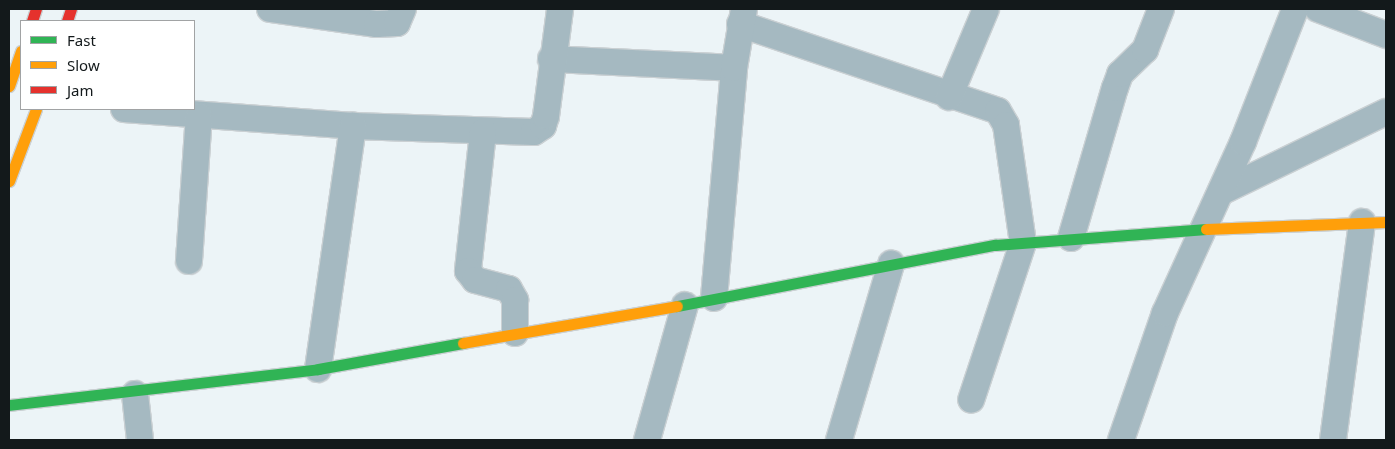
<!DOCTYPE html>
<html>
<head>
<meta charset="utf-8">
<style>
	body { margin:0 }
	#map { position:relative; width:1395px; height:449px; overflow:hidden; background:#ecf4f7; font-family:"Noto Sans",sans-serif }
	div>[style] { position:absolute }
	.roads { filter:drop-shadow(1px 0 #cad0d3) drop-shadow(-1px 0 #cad0d3) drop-shadow(0 1px #cad0d3) drop-shadow(0 -1px #cad0d3) }
	.street>* { height:26px; margin:-13px; padding:0 13px; transform-origin:13px; border-radius:13px; background:#a5b9c1 }
	.fast>* { height:11px; margin:-5.5px; padding:0 5.5px; transform-origin:5.5px; border-radius:5.5px; background:#30b455 }
	.slow>* { height:11px; margin:-5.5px; padding:0 5.5px; transform-origin:5.5px; border-radius:5.5px; background:#ff9f0a }
	.jam>* { height:11px; margin:-5.5px; padding:0 5.5px; transform-origin:5.5px; border-radius:5.5px; background:#e5322d }
	span { translate:-50% -50%; white-space:nowrap; text-align:center; line-height:1.15; -webkit-text-stroke:5px #fff; paint-order:stroke }
	.frame { position:absolute; inset:0; border:10px solid #13191b; pointer-events:none }
	.legend { position:absolute; left:20px; top:20px; width:175px; height:90px; box-sizing:border-box; background:#fff; border:1px solid #a1a3a4; margin:0; padding:6px 9px; list-style:none; font-size:15px; color:#13191b }
	.legend li { display:flex; align-items:center; gap:10px; height:25px }
	.legend b { width:25px; border:1px solid #a1a3a4 }
</style>
</head>
<body>
<div id="map">
	<div class="roads">
		<div class="street">
			<div style="left:270px;top:9px;width:108px;rotate:8deg"></div>
			<div style="left:377px;top:24px;width:20px;rotate:-3deg"></div>
			<div style="left:397px;top:23px;width:15px;rotate:-67deg"></div>
			<div style="left:1318px;top:9px;width:73px;rotate:20.9deg"></div>
			<div style="left:740px;top:24px;width:272px;rotate:18.6deg"></div>
			<div style="left:998px;top:111px;width:16px;rotate:60deg"></div>
			<div style="left:1006px;top:125px;width:119px;rotate:81.8deg"></div>
			<div style="left:1023px;top:243px;width:165px;rotate:108.3deg"></div>
			<div style="left:551px;top:59px;width:183px;rotate:2.8deg"></div>
			<div style="left:949px;top:97px;width:95px;rotate:-67.2deg"></div>
			<div style="left:124px;top:109px;width:230px;rotate:4.2deg"></div>
			<div style="left:353px;top:126px;width:181px;rotate:1.9deg"></div>
			<div style="left:534px;top:132px;width:11px;rotate:-34deg"></div>
			<div style="left:543px;top:126px;width:10px;rotate:-73deg"></div>
			<div style="left:546px;top:116px;width:108px;rotate:-82.5deg"></div>
			<div style="left:483px;top:132px;width:140px;rotate:96.2deg"></div>
			<div style="left:468px;top:271px;width:11px;rotate:52deg"></div>
			<div style="left:475px;top:280px;width:35px;rotate:15deg"></div>
			<div style="left:509px;top:289px;width:13px;rotate:61deg"></div>
			<div style="left:515px;top:300px;width:33px;rotate:90deg"></div>
			<div style="left:1221px;top:192px;width:183px;rotate:-25.9deg"></div>
			<div style="left:1071px;top:238px;width:156px;rotate:-73.7deg"></div>
			<div style="left:1115px;top:88px;width:15px;rotate:-70deg"></div>
			<div style="left:1120px;top:74px;width:35px;rotate:-44deg"></div>
			<div style="left:1145px;top:50px;width:44px;rotate:-68.7deg"></div>
			<div style="left:189px;top:261px;width:145px;rotate:-86.1deg"></div>
			<div style="left:714px;top:298px;width:231px;rotate:-85deg"></div>
			<div style="left:734px;top:68px;width:60px;rotate:-80.4deg"></div>
			<div style="left:318px;top:369px;width:246px;rotate:-81.8deg"></div>
			<div style="left:135px;top:394px;width:46px;rotate:83.8deg"></div>
			<div style="left:647px;top:440px;width:140px;rotate:-74.3deg"></div>
			<div style="left:839px;top:440px;width:184px;rotate:-73.5deg"></div>
			<div style="left:1121px;top:440px;width:134px;rotate:-70.9deg"></div>
			<div style="left:1165px;top:313px;width:188px;rotate:-65.5deg"></div>
			<div style="left:1243px;top:142px;width:143px;rotate:-68.6deg"></div>
			<div style="left:1333px;top:440px;width:220px;rotate:-82.4deg"></div>
		</div>
		<div class="fast">
			<div style="left:677px;top:306px;width:324px;rotate:-10.9deg"></div>
			<div style="left:995px;top:245px;width:212px;rotate:-4.3deg"></div>
			<div style="left:9px;top:405px;width:311px;rotate:-6.6deg"></div>
			<div style="left:318px;top:369px;width:147px;rotate:-10.2deg"></div>
		</div>
		<div class="slow">
			<div style="left:9px;top:86px;width:37px;rotate:-71deg"></div>
			<div style="left:9px;top:181px;width:77px;rotate:-69.4deg"></div>
			<div style="left:1206px;top:229px;width:180px;rotate:-2.2deg"></div>
			<div style="left:463px;top:343px;width:217px;rotate:-9.8deg"></div>
		</div>
		<div class="jam">
			<div style="left:32px;top:21px;width:13px;rotate:-72deg"></div>
			<div style="left:67px;top:21px;width:13px;rotate:-72deg"></div>
		</div>
	</div>
	<div class="frame"></div>
	<ul class="legend">
	<li><b style="height:6px;background:#30b455"></b>Fast</li>
	<li><b style="height:6px;background:#ff9f0a"></b>Slow</li>
	<li><b style="height:6px;background:#e5322d"></b>Jam</li>
	</ul>
</div>
</body>
</html>
